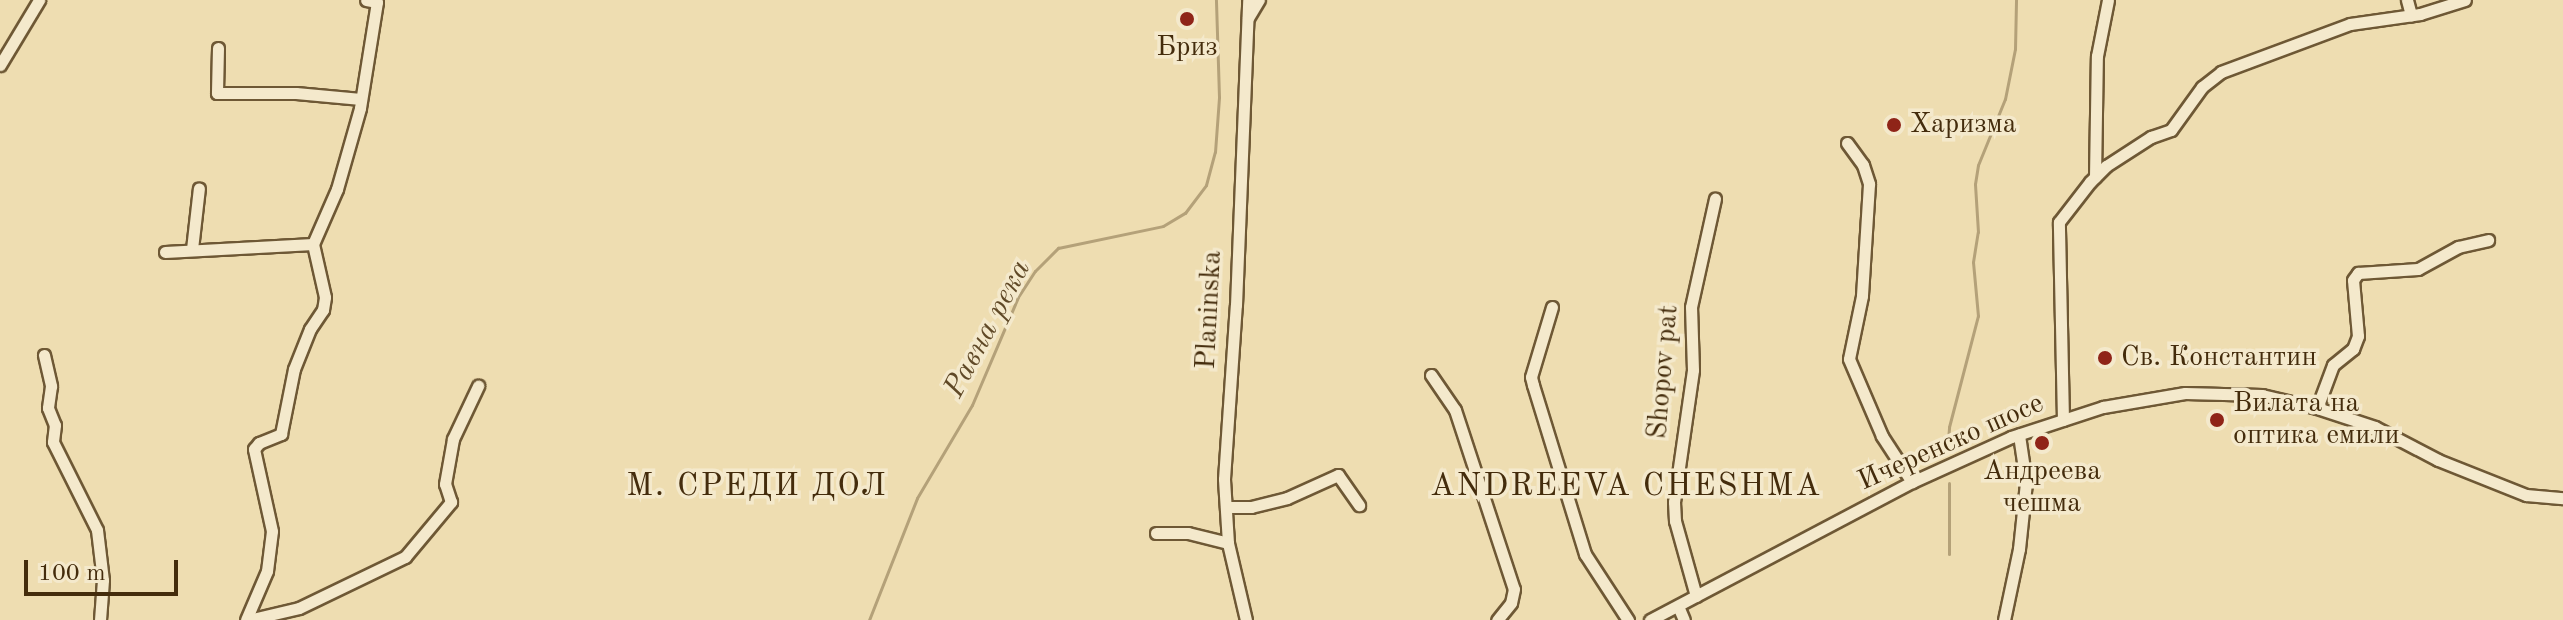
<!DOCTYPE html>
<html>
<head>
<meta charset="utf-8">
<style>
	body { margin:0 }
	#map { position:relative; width:2563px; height:620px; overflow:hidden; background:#eeddb1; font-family:"Old Standard TT",serif }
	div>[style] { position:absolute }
	.stream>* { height:3px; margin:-1.5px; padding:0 1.5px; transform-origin:1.5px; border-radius:1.5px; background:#b4a179 }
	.roads { filter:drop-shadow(2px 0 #6e5835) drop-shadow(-2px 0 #6e5835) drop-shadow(0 2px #6e5835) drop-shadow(0 -2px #6e5835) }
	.minor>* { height:11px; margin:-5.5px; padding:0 5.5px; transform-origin:5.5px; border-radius:5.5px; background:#f4e9cc }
	.dots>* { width:22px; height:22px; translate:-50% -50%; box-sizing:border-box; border:4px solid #f4e9cc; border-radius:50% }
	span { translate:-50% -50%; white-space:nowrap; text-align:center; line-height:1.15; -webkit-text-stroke:7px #f4e9cc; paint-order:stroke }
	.poi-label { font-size:28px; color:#442c0c }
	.left { translate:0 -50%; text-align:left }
	.street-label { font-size:28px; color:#442c0c }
	.water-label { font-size:30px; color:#604927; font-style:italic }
	.quarter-label { font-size:32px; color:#442c0c; letter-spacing:2px }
	.scale { position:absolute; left:24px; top:560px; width:154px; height:36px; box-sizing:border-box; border:4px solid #442c0c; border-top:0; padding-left:10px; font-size:24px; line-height:28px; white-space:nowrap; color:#442c0c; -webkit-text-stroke:6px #f4e9cc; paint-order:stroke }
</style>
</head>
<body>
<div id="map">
	<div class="stream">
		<div style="left:1947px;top:451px;width:24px;rotate:-85deg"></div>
		<div style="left:1949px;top:427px;width:115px;rotate:-75.4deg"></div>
		<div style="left:1978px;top:316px;width:54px;rotate:-95.3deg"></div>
		<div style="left:1973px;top:262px;width:30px;rotate:-81deg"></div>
		<div style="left:1978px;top:232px;width:48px;rotate:-93.6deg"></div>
		<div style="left:1975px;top:184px;width:19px;rotate:-81deg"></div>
		<div style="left:1978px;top:165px;width:71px;rotate:-67.8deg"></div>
		<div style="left:2005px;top:99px;width:51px;rotate:-78.7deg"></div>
		<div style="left:2015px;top:49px;width:49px;rotate:-88.8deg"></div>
		<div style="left:1949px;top:554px;width:71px;rotate:-90deg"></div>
		<div style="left:869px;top:620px;width:131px;rotate:-68.5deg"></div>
		<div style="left:917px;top:498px;width:108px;rotate:-59.4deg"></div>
		<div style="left:972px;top:405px;width:117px;rotate:-66.9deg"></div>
		<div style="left:1018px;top:297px;width:31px;rotate:-57deg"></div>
		<div style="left:1035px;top:271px;width:33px;rotate:-45deg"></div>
		<div style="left:1058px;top:248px;width:107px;rotate:-11.8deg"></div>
		<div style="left:1163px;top:226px;width:26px;rotate:-31deg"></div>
		<div style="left:1185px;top:213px;width:35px;rotate:-53deg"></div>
		<div style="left:1206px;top:185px;width:34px;rotate:-75deg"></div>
		<div style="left:1215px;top:152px;width:55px;rotate:-85.8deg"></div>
		<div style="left:1219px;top:97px;width:97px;rotate:-91.8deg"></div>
	</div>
	<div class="roads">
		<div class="minor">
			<div style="left:2407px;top:0;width:16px;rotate:75deg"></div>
			<div style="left:1248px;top:18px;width:21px;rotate:-59deg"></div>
			<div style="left:218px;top:48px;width:45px;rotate:91.3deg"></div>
			<div style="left:217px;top:93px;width:79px"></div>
			<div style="left:296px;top:93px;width:65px;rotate:5.3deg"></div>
			<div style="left:0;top:65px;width:76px;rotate:-59deg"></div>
			<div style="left:1847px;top:143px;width:27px;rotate:54deg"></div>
			<div style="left:1863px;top:165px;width:20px;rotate:72deg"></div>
			<div style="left:1869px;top:184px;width:112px;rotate:93.6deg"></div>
			<div style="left:1862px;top:296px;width:64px;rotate:101.7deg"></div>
			<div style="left:1849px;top:359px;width:84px;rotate:66.8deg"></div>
			<div style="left:1882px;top:436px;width:55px;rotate:56.9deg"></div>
			<div style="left:2095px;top:177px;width:121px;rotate:-89.1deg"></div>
			<div style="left:2097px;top:56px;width:57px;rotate:-78.9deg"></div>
			<div style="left:192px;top:249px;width:61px;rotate:-83.5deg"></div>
			<div style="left:165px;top:252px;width:148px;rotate:-3.1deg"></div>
			<div style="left:1552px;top:307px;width:73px;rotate:106.7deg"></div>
			<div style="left:1531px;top:377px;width:8px;rotate:76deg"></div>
			<div style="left:1533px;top:385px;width:177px;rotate:72.9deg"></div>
			<div style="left:1585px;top:554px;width:79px;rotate:56.9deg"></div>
			<div style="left:44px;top:355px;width:32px;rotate:77deg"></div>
			<div style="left:51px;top:386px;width:22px;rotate:98deg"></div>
			<div style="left:48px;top:408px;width:18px;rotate:68deg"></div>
			<div style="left:55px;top:425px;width:17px;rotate:97deg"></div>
			<div style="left:53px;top:442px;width:98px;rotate:63.4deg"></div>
			<div style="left:97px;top:530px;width:50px;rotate:83.2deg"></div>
			<div style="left:103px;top:580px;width:40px;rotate:94.3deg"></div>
			<div style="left:1431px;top:375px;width:42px;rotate:55.6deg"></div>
			<div style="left:1455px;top:410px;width:188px;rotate:71.8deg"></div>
			<div style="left:1514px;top:589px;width:14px;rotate:102deg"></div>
			<div style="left:1511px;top:603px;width:22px;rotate:129deg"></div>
			<div style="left:2317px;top:408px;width:46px;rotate:-69.6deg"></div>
			<div style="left:2333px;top:365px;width:26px;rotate:-39deg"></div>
			<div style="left:2353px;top:349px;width:14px;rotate:-69deg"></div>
			<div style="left:2358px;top:336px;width:56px;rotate:-95.1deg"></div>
			<div style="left:2353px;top:280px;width:9px;rotate:-54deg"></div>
			<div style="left:2358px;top:273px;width:60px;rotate:-3.8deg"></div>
			<div style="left:2418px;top:269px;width:46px;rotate:-28.8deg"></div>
			<div style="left:2458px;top:247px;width:31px;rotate:-13deg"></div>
			<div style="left:2063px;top:420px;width:198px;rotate:-91.2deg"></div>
			<div style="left:2059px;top:222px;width:51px;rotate:-52.2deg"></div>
			<div style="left:2090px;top:182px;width:23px;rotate:-45deg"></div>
			<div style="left:2106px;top:166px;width:54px;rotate:-32.8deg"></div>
			<div style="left:2151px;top:137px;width:21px;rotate:-19deg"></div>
			<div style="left:2171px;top:130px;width:53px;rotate:-54.2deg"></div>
			<div style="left:2202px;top:87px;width:24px;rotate:-38deg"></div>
			<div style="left:2221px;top:72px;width:138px;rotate:-20.4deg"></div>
			<div style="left:2350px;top:24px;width:71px;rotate:-8.1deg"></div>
			<div style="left:2420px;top:14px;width:47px;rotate:-17.3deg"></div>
			<div style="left:1226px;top:507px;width:25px"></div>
			<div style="left:1251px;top:507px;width:37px;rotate:-14deg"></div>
			<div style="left:1287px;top:498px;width:56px;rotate:-24.3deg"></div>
			<div style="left:1338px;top:475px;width:37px;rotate:55deg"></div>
			<div style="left:1156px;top:533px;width:32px"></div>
			<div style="left:1188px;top:533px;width:41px;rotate:14deg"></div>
			<div style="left:1696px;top:596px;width:78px;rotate:-105.6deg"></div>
			<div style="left:1675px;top:521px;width:19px;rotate:-93deg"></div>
			<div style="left:1674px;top:502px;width:133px;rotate:-81.8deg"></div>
			<div style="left:1693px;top:370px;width:63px;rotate:-91.8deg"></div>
			<div style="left:1691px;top:307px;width:111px;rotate:-77.5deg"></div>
			<div style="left:1678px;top:606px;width:15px;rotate:67deg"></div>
			<div style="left:246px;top:620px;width:53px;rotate:-66.8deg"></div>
			<div style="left:267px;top:571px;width:40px;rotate:-82.9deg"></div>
			<div style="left:272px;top:531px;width:84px;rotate:-102.4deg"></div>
			<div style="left:254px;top:449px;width:8px;rotate:-50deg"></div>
			<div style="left:259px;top:443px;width:24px;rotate:-22deg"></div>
			<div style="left:281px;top:434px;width:66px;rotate:-78.7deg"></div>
			<div style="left:294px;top:369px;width:43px;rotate:-68.2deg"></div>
			<div style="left:310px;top:329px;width:23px;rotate:-56deg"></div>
			<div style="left:323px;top:310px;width:13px;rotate:-81deg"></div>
			<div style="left:325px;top:297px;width:54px;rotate:-102.8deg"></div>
			<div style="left:313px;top:244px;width:60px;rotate:-66.4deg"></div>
			<div style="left:337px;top:189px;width:84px;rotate:-74.1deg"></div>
			<div style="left:360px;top:108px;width:107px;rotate:-80.9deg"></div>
			<div style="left:377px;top:2px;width:11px;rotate:-170deg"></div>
			<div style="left:248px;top:620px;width:52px;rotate:-13.2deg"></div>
			<div style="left:299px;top:608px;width:118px;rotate:-25.7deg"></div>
			<div style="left:405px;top:557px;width:72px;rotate:-50.1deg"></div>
			<div style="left:451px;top:502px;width:19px;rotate:-108deg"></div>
			<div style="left:445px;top:484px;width:46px;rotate:-79.9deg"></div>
			<div style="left:453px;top:439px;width:59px;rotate:-64.7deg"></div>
			<div style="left:1246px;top:620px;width:79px;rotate:-103.2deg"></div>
			<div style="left:1228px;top:543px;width:64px;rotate:-93.6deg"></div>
			<div style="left:1224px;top:479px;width:174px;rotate:-86.1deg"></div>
			<div style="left:1236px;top:305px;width:305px;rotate:-87.7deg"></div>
			<div style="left:1650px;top:620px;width:296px;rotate:-27.8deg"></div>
			<div style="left:1912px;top:482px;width:109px;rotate:-24.4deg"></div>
			<div style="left:2011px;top:437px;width:97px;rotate:-18.1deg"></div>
			<div style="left:2103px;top:407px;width:83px;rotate:-9.7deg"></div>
			<div style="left:2185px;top:393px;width:77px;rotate:1.5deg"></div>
			<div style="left:2262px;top:395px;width:57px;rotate:13.3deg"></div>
			<div style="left:2317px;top:408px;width:61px;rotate:18.1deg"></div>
			<div style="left:2375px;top:427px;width:71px;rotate:27.6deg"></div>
			<div style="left:2438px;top:460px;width:95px;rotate:21.7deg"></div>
			<div style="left:2526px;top:495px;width:37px;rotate:5deg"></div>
			<div style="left:2004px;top:620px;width:73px;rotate:-78.1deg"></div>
			<div style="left:2019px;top:549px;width:67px;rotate:-84deg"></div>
			<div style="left:2026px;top:482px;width:48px;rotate:-98.5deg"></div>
		</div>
	</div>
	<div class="dots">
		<div style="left:1187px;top:19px;background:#8f2418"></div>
		<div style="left:1894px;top:125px;background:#8f2418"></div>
		<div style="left:2105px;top:358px;background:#8f2418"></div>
		<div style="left:2217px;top:420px;background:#8f2418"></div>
		<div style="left:2042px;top:443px;background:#8f2418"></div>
	</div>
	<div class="poi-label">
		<span style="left:1187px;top:48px">Бриз</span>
		<span class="left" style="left:1910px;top:125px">Харизма</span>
		<span class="left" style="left:2121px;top:358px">Св. Константин</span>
		<span class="left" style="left:2233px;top:420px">Вилата на<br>оптика емили</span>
		<span style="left:2042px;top:488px">Андреева<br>чешма</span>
	</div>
	<div class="street-label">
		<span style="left:1210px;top:310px;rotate:-87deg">Planinska</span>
		<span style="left:1664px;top:372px;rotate:-85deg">Shopov pat</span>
		<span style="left:1951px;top:443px;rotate:-24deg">Ичеренско шосе</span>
	</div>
	<div class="water-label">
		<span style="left:988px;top:329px;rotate:-62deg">Равна река</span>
	</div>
	<div class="quarter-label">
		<span style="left:757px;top:487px">М. СРЕДИ ДОЛ</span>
		<span style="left:1626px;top:487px">ANDREEVA CHESHMA</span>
	</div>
	<div class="scale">100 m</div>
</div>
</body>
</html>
